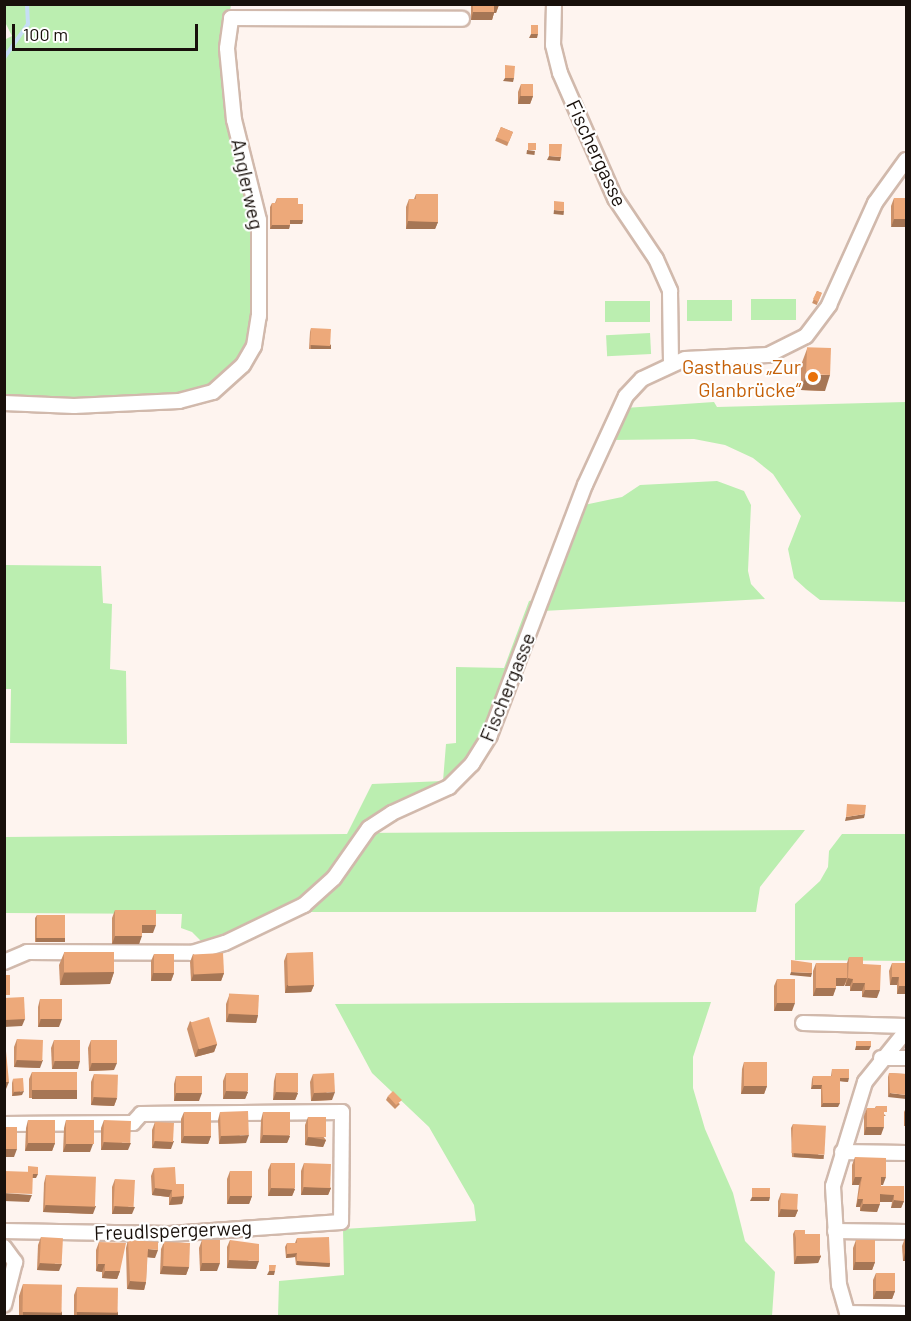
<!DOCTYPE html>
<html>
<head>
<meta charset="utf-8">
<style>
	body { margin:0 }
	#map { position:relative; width:911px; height:1321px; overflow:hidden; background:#fef4ef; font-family:Barlow,sans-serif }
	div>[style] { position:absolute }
	.green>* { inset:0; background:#bbeeb0; transform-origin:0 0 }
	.stream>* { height:4px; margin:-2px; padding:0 2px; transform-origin:2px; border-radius:2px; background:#c6def5 }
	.roads { filter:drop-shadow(2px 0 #d1b9ac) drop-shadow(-2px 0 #d1b9ac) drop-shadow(0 2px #d1b9ac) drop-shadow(0 -2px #d1b9ac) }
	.minor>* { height:14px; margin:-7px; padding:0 7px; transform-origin:7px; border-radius:7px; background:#fff }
	.wall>* { inset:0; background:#cc9169; transform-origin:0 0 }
	.shaded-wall>* { inset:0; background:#a67655; transform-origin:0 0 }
	.building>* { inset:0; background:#eda97a; transform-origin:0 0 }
	.dots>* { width:16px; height:16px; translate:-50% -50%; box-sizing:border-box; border:3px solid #fff; border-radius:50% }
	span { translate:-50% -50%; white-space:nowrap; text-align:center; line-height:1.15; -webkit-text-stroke:4.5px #fff; paint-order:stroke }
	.street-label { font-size:20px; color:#18100b }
	.food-label { font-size:20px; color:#c56008 }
	.right { translate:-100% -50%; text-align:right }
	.frame { position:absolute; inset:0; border:6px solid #18100b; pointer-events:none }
	.scale { position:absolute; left:12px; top:24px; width:186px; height:27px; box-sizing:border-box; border:3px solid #18100b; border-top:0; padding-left:8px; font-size:18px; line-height:21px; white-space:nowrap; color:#18100b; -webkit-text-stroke:4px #fff; paint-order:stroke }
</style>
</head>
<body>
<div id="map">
	<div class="green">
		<div style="clip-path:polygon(4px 5px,231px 5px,224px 47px,253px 203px,256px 310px,246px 353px,212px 389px,165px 400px,5px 400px,4px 40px,12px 36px,5px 22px)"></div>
		<div style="left:796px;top:299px;width:21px;height:45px;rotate:90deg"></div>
		<div style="left:732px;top:300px;width:21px;height:45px;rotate:90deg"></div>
		<div style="left:605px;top:301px;width:45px;height:21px"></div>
		<div style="left:650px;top:333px;width:21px;height:44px;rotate:87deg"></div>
		<div style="clip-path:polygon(714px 402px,717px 407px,906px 402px,906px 602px,820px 600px,806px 589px,794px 578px,788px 549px,801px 516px,773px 474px,753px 458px,725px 445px,694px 439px,612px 440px,625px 408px)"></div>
		<div style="clip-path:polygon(717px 481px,744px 491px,751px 505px,748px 571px,751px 584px,765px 599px,543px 611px,584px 505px,622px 497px,640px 485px)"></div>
		<div style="clip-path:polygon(4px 565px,101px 566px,103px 603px,112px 604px,110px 669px,126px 671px,127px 744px,10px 743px,11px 689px,4px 689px)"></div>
		<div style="clip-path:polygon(537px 599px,482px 741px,470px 758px,444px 785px,369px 822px,357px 833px,805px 830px,760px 887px,756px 912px,308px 912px,298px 905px,273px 920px,204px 944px,192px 932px,181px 928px,182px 914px,5px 913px,5px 837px,347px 834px,372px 784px,443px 781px,446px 744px,456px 743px,456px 667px,504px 668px,529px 601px)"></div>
		<div style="clip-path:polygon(842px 834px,906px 834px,906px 961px,795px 960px,795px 904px,820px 881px,828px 867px,829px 851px)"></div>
		<div style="clip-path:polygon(711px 1002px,693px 1057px,693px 1088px,705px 1129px,733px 1193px,745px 1241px,775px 1272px,772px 1316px,278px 1316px,279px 1281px,344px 1275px,343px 1229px,476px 1221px,474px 1205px,429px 1127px,372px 1073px,335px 1004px)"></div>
	</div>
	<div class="stream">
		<div style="left:4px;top:58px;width:42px;rotate:-54.8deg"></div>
		<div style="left:28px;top:24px;width:20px;rotate:-93deg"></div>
	</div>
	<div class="roads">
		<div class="minor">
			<div style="left:554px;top:4px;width:41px;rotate:91.4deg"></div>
			<div style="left:553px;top:45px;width:29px;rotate:76deg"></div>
			<div style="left:560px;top:73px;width:137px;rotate:66.3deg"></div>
			<div style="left:615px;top:198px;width:73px;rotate:56.1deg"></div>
			<div style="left:656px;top:259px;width:35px;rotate:66deg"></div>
			<div style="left:670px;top:291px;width:73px;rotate:89.2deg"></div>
			<div style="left:4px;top:403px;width:70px;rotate:2.5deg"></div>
			<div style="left:74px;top:406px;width:105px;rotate:-2.7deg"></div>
			<div style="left:179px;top:401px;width:35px;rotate:-15deg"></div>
			<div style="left:213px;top:392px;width:40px;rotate:-42deg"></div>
			<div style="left:243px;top:365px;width:22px;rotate:-60deg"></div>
			<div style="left:254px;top:346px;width:30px;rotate:-81deg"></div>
			<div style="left:259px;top:316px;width:96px;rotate:-90deg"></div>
			<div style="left:259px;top:220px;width:103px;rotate:-104deg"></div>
			<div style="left:234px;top:120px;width:72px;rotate:-95.6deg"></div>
			<div style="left:227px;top:48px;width:30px;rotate:-82deg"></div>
			<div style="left:231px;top:18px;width:231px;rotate:0.2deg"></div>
			<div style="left:4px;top:962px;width:25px;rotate:-23deg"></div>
			<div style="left:27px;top:952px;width:165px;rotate:0.3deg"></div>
			<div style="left:192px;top:953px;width:34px;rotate:-17deg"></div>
			<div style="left:225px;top:943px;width:88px;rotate:-25.7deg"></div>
			<div style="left:304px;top:905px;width:40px;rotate:-42deg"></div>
			<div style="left:334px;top:878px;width:61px;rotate:-55deg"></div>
			<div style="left:369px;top:828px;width:27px;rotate:-33deg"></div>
			<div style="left:392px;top:813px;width:63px;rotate:-24.5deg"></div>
			<div style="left:449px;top:787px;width:33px;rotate:-45deg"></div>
			<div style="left:472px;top:764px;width:34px;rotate:-58deg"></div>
			<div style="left:490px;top:735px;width:267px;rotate:-69.2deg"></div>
			<div style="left:585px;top:485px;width:98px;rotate:-65.3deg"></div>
			<div style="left:626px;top:396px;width:23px;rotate:-47deg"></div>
			<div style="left:642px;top:379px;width:47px;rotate:-24.9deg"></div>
			<div style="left:685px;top:359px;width:83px;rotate:-2.8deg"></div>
			<div style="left:768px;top:355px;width:42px;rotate:-26.6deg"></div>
			<div style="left:806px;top:336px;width:39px;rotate:-53deg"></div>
			<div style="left:829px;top:305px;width:112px;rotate:-65.7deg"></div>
			<div style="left:875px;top:203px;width:53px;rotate:-54.2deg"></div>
			<div style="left:803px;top:1023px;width:103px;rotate:1.7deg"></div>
			<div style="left:881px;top:1058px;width:25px"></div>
			<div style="left:4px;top:1124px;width:129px;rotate:-0.4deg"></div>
			<div style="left:133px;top:1123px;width:12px;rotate:-48deg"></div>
			<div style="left:141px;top:1114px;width:201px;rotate:-0.6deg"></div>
			<div style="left:342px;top:1112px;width:110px;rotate:90.5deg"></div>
			<div style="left:341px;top:1222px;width:172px;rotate:176deg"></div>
			<div style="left:169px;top:1234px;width:165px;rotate:-179deg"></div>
			<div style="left:842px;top:1152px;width:64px;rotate:0.9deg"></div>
			<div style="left:835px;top:1231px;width:71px;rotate:0.8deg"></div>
			<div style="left:4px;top:1247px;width:19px;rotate:54deg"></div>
			<div style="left:15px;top:1262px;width:44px;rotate:104.3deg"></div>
			<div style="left:847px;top:1313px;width:59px;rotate:1deg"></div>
			<div style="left:848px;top:1316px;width:32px;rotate:-106deg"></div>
			<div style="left:839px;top:1285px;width:99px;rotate:-93.5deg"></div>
			<div style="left:833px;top:1186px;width:109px;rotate:-72.9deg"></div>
			<div style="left:865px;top:1082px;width:65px;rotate:-51.2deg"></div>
		</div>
	</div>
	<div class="wall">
		<div style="clip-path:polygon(471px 4px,499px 4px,496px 13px,494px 13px,492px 20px,471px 20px)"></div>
		<div style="clip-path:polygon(521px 84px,533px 96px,530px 104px,518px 104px,518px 92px)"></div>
		<div style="left:501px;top:127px;width:13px;height:15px;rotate:23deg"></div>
		<div style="clip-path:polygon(416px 194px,438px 222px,435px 229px,406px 229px,406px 207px,409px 199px,414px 199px)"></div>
		<div style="clip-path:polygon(277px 198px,298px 204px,303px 220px,302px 224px,290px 224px,289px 229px,270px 229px,270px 207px,272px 203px,275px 203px)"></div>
		<div style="clip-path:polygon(894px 198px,906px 198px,891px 227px,891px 206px)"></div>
		<div style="left:817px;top:291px;width:5px;height:13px;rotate:22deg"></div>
		<div style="clip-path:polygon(311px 328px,331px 345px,330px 349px,309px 349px,310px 332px)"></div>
		<div style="clip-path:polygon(807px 349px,825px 391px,801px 390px,801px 365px)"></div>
		<div style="clip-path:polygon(115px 910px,153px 933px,142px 933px,139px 944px,112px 944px,112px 918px)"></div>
		<div style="clip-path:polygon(37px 915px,65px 938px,63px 942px,35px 942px,35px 918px)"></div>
		<div style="clip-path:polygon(64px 953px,114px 972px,110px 984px,60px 985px,59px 965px)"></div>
		<div style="clip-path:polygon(287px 953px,314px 985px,311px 992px,285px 993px,284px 961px)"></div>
		<div style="clip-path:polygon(154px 954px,174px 973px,171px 981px,151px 981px,151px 961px)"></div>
		<div style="clip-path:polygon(193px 954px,224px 973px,221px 981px,191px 981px,190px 962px)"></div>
		<div style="clip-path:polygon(849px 957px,863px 964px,877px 998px,862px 997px,862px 991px,850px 991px,850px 986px,845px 986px,846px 982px,844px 986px,836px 986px,833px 996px,813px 996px,813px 971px,816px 963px,847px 963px)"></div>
		<div style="clip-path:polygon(892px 963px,906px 994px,897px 994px,897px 985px,890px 985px,889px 971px)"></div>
		<div style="clip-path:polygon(777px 979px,792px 1011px,774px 1011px,774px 986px)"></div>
		<div style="clip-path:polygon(229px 996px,258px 1015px,256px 1023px,226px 1022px,226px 1004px)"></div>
		<div style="clip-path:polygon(40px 999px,59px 1027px,38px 1027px,38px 1007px)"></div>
		<div style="clip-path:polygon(190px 1021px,217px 1044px,214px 1052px,195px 1057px,187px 1029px)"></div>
		<div style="clip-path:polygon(17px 1039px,40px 1068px,14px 1067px,14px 1047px)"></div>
		<div style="clip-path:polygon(54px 1040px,78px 1069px,52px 1069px,51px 1048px)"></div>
		<div style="clip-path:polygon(91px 1040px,114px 1070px,89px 1071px,88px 1048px)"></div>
		<div style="clip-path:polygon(744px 1062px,767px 1086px,764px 1094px,741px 1094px,742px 1069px)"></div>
		<div style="clip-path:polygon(832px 1069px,848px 1082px,840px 1081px,838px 1107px,821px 1107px,821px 1089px,811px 1089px,812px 1079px,813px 1076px,831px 1076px)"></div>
		<div style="clip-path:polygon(32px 1072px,77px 1090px,74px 1098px,29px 1098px,29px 1079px)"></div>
		<div style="clip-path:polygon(226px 1073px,248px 1092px,245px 1099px,223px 1099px,223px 1081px)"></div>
		<div style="clip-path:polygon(276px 1073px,298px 1093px,295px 1100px,273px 1100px,274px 1081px)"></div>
		<div style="clip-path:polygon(889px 1073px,906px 1074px,888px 1097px,888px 1077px)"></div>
		<div style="clip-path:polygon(94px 1074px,117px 1098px,114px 1106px,91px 1105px,91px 1082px)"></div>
		<div style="clip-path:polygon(313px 1074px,332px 1100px,311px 1101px,310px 1082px)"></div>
		<div style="clip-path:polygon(176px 1076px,199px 1101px,174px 1101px,174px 1084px)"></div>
		<div style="clip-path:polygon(13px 1079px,22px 1095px,12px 1096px,12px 1083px)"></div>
		<div style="clip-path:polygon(388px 1096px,400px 1104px,395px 1109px,386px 1100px)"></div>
		<div style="clip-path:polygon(876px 1106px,886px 1116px,884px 1116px,881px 1135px,864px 1135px,864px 1116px,867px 1108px,875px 1108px)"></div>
		<div style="clip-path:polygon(906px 1108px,906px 1126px,904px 1126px,904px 1112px)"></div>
		<div style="clip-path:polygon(184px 1112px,211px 1136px,208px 1144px,181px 1143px,181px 1119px)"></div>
		<div style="clip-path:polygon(220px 1112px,246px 1143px,219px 1144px,218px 1120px)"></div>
		<div style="clip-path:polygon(263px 1112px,290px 1136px,287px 1143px,260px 1143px,261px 1120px)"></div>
		<div style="clip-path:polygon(308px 1117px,326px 1140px,323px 1147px,305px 1145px,305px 1125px)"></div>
		<div style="clip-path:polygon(28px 1120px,55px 1143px,52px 1151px,25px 1151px,26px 1128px)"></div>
		<div style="clip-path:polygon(66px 1120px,90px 1152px,63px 1152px,64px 1128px)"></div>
		<div style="clip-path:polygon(104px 1120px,128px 1150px,101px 1150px,101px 1128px)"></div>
		<div style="clip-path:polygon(155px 1122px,171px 1149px,152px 1148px,152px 1130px)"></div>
		<div style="clip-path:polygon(793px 1124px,822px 1159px,792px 1157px,791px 1128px)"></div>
		<div style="clip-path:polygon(855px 1157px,883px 1185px,881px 1185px,881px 1186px,904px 1201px,901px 1208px,891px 1208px,892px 1202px,880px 1202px,877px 1212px,860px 1211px,860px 1207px,856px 1207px,859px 1185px,852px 1185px,852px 1165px)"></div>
		<div style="clip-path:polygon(271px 1163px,295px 1189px,292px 1196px,268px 1196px,268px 1170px)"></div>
		<div style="clip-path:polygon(304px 1163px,331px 1188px,328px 1195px,301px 1195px,301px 1171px)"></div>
		<div style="clip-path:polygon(154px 1168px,176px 1184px,184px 1196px,182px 1204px,169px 1205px,169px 1197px,152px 1195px,151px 1176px)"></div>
		<div style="clip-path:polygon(230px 1171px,252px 1196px,249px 1204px,227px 1204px,227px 1179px)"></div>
		<div style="clip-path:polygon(46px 1175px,93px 1214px,43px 1212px,44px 1183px)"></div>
		<div style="clip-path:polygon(115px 1179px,132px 1214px,112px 1214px,112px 1187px)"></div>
		<div style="clip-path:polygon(781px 1193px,798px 1210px,795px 1217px,778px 1217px,778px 1201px)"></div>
		<div style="clip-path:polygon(795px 1230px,805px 1234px,821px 1256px,818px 1263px,794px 1264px,793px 1234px)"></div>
		<div style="clip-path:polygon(41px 1237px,59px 1271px,37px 1270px,38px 1245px)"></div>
		<div style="clip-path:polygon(297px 1238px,330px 1263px,329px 1267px,296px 1265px,295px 1257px,286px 1258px,285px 1247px,287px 1243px,295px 1243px)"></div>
		<div style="clip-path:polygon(905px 1238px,906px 1261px,903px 1261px,902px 1246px)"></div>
		<div style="clip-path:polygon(128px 1240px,155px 1258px,147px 1257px,146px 1282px,144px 1290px,127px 1289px,126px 1248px)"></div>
		<div style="clip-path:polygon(202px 1240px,217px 1271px,200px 1271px,199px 1248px)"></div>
		<div style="clip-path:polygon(230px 1240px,256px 1269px,227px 1268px,227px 1247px)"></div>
		<div style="clip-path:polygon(856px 1240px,875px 1262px,872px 1270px,853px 1270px,853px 1248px)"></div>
		<div style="clip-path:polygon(99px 1242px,120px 1271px,117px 1279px,102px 1278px,102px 1272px,96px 1271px,96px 1250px)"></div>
		<div style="clip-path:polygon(164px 1242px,189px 1267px,186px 1275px,160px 1274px,161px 1249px)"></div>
		<div style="clip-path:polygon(876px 1273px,895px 1291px,892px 1299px,873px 1299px,873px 1280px)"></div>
		<div style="clip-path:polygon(23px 1284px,62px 1312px,60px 1317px,19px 1317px,19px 1296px)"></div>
		<div style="clip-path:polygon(77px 1287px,118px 1312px,117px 1317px,74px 1317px,74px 1295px)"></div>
	</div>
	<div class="shaded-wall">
		<div style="clip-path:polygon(292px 4px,313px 4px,312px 6px,291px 5px)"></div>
		<div style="clip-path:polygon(494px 5px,499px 5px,496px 13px,494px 13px,492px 20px,471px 20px,473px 12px)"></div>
		<div style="clip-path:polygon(531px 34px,538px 34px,537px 38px,529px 38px)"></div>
		<div style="clip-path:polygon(505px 78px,514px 78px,513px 82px,503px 81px)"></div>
		<div style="clip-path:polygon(520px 96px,533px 96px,530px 104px,518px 104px)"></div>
		<div style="left:527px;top:150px;width:8px;height:4px;rotate:7deg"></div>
		<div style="clip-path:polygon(549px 156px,561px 157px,560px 161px,547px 160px)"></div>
		<div style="left:554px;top:210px;width:10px;height:4px;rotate:6deg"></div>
		<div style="clip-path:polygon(894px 219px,906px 219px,906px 227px,891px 227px)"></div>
		<div style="clip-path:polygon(290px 220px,303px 220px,302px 224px,289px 224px)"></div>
		<div style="clip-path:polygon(408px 221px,438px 222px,435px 229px,406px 229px)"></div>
		<div style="clip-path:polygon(272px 225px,290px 225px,289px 229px,270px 229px)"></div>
		<div style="left:311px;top:345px;width:20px;height:4px"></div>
		<div style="clip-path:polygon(806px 375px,830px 375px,825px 391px,801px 390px)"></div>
		<div style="clip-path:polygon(865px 814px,864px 818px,845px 821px,846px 817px)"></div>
		<div style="clip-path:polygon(142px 925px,156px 925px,153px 933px,139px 933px)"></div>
		<div style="clip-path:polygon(115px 936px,142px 936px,139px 944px,112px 944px)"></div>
		<div style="left:36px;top:938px;width:29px;height:4px"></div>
		<div style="clip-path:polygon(114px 972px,110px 984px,60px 985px,64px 973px)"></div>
		<div style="clip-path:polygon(791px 972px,812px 973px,811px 977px,790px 975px)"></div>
		<div style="clip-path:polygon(153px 973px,174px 973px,171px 981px,151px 981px)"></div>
		<div style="clip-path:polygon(194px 973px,224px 973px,221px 981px,191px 981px)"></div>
		<div style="clip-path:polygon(892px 977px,899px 977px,897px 985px,890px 985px)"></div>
		<div style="clip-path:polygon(836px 978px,847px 978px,844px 986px,833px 986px)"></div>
		<div style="clip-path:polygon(848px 978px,853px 979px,850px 986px,845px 986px)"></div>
		<div style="clip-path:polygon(853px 983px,865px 983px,862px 991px,850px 991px)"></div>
		<div style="clip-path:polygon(287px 985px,314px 985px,311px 992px,285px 993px)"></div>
		<div style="clip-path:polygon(899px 986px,906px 986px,906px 994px,897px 994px)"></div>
		<div style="clip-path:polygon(816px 988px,836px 988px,833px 996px,813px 996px)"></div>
		<div style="clip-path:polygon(865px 990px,880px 990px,877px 998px,862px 997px)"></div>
		<div style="clip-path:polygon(777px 1003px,795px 1003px,792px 1011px,774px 1011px)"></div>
		<div style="clip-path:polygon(229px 1014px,258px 1015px,256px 1023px,226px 1022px)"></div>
		<div style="clip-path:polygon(4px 1019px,25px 1019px,22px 1026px,4px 1027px)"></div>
		<div style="clip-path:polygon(41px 1019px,62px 1019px,59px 1027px,38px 1027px)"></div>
		<div style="clip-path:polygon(217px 1044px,214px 1052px,195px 1057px,198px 1049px)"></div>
		<div style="clip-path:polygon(856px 1046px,871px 1046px,869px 1050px,855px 1050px)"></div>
		<div style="clip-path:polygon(17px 1060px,43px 1060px,40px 1068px,14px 1067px)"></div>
		<div style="clip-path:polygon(55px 1061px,80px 1061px,78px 1069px,52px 1069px)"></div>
		<div style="clip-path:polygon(92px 1063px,117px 1063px,114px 1070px,89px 1071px)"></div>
		<div style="clip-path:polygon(840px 1078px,849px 1078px,848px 1082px,838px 1081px)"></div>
		<div style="clip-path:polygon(4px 1082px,9px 1082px,6px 1089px,4px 1090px)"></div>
		<div style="clip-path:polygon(813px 1085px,822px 1085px,821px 1089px,811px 1089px)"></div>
		<div style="clip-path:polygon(744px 1086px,767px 1086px,764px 1094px,741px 1094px)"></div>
		<div style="left:32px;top:1090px;width:45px;height:9px"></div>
		<div style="clip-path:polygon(24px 1091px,22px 1095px,12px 1096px,14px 1092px)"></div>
		<div style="clip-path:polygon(226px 1091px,248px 1092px,245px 1099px,223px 1099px)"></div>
		<div style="clip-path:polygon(276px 1092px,298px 1093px,295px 1100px,273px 1100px)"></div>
		<div style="clip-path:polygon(335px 1092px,332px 1100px,311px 1101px,314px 1093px)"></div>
		<div style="clip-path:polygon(176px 1093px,202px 1093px,199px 1101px,174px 1101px)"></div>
		<div style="clip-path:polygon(890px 1093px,906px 1095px,906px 1099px,888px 1097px)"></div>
		<div style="clip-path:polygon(94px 1097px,117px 1098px,114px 1106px,91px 1105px)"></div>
		<div style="clip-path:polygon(823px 1103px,840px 1103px,838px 1107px,821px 1107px)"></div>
		<div style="clip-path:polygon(866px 1127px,884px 1127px,881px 1135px,864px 1135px)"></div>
		<div style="clip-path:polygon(249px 1135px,246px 1143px,219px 1144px,221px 1136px)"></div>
		<div style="clip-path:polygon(263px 1135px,290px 1136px,287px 1143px,260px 1143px)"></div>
		<div style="clip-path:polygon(184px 1136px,211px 1136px,208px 1144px,181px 1143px)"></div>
		<div style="clip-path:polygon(308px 1137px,326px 1140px,323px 1147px,305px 1145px)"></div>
		<div style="clip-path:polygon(155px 1141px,174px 1141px,171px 1149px,152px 1148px)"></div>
		<div style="clip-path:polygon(104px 1142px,131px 1143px,128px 1150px,101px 1150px)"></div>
		<div style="clip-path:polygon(28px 1143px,55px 1143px,52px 1151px,25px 1151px)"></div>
		<div style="clip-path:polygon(66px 1144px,93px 1144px,90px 1152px,63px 1152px)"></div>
		<div style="clip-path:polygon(4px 1149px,17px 1149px,14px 1157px,4px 1157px)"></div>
		<div style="left:794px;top:1153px;width:30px;height:4px;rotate:4deg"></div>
		<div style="clip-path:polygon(28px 1174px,38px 1174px,36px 1178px,27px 1178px)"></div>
		<div style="clip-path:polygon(855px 1177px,862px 1177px,859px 1185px,852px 1185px)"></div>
		<div style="clip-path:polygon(881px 1177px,886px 1177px,883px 1185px,878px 1185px)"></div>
		<div style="clip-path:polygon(304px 1187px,331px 1188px,328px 1195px,301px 1195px)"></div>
		<div style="clip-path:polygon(155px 1188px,172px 1190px,169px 1197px,152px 1195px)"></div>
		<div style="clip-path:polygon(271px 1188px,295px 1189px,292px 1196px,268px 1196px)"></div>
		<div style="clip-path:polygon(4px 1193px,32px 1195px,29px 1202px,4px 1201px)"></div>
		<div style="clip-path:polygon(880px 1194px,894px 1195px,892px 1202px,877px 1202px)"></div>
		<div style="clip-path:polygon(184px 1196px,182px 1204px,169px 1205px,172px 1197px)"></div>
		<div style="clip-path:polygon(230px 1196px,252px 1196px,249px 1204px,227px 1204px)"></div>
		<div style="clip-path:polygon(752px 1197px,770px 1197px,769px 1201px,750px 1201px)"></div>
		<div style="clip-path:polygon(858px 1199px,863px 1199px,860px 1207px,856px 1207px)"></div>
		<div style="clip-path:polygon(894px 1200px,904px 1201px,901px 1208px,891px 1208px)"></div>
		<div style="clip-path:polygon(863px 1204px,880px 1204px,877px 1212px,860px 1211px)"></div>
		<div style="clip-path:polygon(46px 1205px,96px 1206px,93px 1214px,43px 1212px)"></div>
		<div style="clip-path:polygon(115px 1206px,135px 1207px,132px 1214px,112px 1214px)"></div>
		<div style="clip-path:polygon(781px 1209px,798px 1210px,795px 1217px,778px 1217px)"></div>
		<div style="clip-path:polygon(148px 1249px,158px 1250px,155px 1258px,145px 1257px)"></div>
		<div style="clip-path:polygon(297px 1253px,295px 1257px,286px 1258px,287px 1254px)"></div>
		<div style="clip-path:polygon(905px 1253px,906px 1253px,906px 1261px,903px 1261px)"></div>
		<div style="clip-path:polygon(797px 1256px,821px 1256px,818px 1263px,794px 1264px)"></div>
		<div style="clip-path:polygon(229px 1260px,259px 1261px,256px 1269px,227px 1268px)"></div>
		<div style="left:297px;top:1261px;width:33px;height:4px;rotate:3deg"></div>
		<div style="clip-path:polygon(855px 1262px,875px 1262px,872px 1270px,853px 1270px)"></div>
		<div style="clip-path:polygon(40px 1263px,62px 1264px,59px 1271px,37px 1270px)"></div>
		<div style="clip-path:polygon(202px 1263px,220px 1263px,217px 1271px,200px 1271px)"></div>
		<div style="clip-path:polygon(98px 1264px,105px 1264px,102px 1272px,96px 1271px)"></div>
		<div style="clip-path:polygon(163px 1266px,189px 1267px,186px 1275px,160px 1274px)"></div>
		<div style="clip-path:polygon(105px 1271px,120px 1271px,117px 1279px,102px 1278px)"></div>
		<div style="clip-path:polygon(269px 1271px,275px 1271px,274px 1275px,267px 1275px)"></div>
		<div style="clip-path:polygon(130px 1281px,146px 1282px,144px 1290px,127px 1289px)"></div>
		<div style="clip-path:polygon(876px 1291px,895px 1291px,892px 1299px,873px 1299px)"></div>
		<div style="left:23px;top:1312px;width:39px;height:5px"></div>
		<div style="left:77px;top:1312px;width:41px;height:5px"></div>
	</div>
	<div class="building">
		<div style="clip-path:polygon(473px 4px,499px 4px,499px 5px,494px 5px,494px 12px,473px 12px)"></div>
		<div style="left:531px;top:25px;width:7px;height:9px"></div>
		<div style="clip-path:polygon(505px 65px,515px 66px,514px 78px,505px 78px)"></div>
		<div style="left:521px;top:84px;width:12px;height:12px"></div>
		<div style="left:501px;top:127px;width:13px;height:11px;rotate:23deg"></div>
		<div style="left:528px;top:143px;width:8px;height:7px"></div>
		<div style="clip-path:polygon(549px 144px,562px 144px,561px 157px,549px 156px)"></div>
		<div style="clip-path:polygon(416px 194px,438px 194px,438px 222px,408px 221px,409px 199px,416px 199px)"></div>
		<div style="clip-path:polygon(277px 198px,298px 198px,298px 204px,303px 204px,303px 220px,290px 220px,290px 225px,272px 225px,272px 203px,276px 203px)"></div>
		<div style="left:894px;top:198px;width:12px;height:21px"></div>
		<div style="clip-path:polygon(554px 201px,564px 202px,564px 211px,554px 210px)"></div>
		<div style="clip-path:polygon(817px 291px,822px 293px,818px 302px,813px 299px)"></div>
		<div style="left:311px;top:328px;width:20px;height:17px;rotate:3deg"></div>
		<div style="left:831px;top:348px;width:27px;height:24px;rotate:92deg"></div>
		<div style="clip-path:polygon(847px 804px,866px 805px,865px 814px,846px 817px)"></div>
		<div style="clip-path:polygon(115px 910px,156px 910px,156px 925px,142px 925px,142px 936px,115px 936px)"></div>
		<div style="left:37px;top:915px;width:28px;height:23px"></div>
		<div style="left:114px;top:952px;width:20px;height:50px;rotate:90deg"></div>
		<div style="left:313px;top:952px;width:33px;height:26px;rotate:88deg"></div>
		<div style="left:223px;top:953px;width:20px;height:30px;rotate:87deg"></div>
		<div style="left:154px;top:954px;width:20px;height:19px"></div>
		<div style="clip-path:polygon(849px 957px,863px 957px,863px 964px,881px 965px,880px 990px,865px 990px,865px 983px,853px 983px,853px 979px,848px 978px)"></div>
		<div style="clip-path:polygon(791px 960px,812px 963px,812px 973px,791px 972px)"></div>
		<div style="clip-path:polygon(816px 963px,847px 963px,847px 978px,836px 978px,836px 988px,816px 988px)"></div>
		<div style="clip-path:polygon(892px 963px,906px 963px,906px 986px,899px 986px,899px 977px,892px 977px)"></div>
		<div style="left:4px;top:975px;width:6px;height:20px"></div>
		<div style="left:777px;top:979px;width:18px;height:24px"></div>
		<div style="left:259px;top:995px;width:20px;height:30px;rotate:93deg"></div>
		<div style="left:24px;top:997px;width:22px;height:20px;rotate:87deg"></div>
		<div style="left:40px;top:999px;width:22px;height:20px"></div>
		<div style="left:209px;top:1017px;width:28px;height:19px;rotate:73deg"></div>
		<div style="left:17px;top:1039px;width:26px;height:21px;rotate:2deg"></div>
		<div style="left:54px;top:1040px;width:26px;height:21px"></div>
		<div style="left:91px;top:1040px;width:26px;height:23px"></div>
		<div style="clip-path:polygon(4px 1041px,5px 1041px,9px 1082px,4px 1082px)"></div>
		<div style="left:856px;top:1041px;width:15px;height:5px"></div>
		<div style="left:744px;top:1062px;width:23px;height:24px"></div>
		<div style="clip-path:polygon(832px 1069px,849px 1069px,849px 1078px,840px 1078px,840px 1103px,823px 1103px,822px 1085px,813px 1085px,813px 1076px,832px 1076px)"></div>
		<div style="left:32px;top:1072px;width:45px;height:18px"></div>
		<div style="left:226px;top:1073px;width:22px;height:18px"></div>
		<div style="left:276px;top:1073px;width:22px;height:19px"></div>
		<div style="left:334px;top:1073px;width:19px;height:21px;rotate:87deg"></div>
		<div style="clip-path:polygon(889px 1073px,906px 1074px,906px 1095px,890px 1093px)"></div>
		<div style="left:94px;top:1074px;width:24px;height:23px;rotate:2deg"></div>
		<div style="left:176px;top:1076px;width:26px;height:17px"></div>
		<div style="left:23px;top:1078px;width:13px;height:10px;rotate:86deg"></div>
		<div style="clip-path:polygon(393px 1091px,402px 1100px,396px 1105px,388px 1096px)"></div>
		<div style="clip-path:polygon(876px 1106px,887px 1106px,887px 1112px,884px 1112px,884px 1108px,876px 1108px)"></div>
		<div style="left:867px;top:1108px;width:17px;height:19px"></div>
		<div style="left:248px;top:1111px;width:24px;height:28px;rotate:88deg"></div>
		<div style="left:184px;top:1112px;width:27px;height:24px"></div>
		<div style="left:263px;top:1112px;width:27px;height:23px"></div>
		<div style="left:308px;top:1117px;width:18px;height:20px"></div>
		<div style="left:28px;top:1120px;width:27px;height:23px"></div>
		<div style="left:66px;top:1120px;width:28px;height:24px"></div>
		<div style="left:104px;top:1120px;width:27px;height:22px;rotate:2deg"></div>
		<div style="left:155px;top:1122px;width:19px;height:19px;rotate:3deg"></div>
		<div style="left:793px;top:1124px;width:33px;height:29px;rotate:3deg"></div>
		<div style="left:4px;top:1127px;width:13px;height:22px"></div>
		<div style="clip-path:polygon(855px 1157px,886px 1158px,886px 1177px,881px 1177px,881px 1186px,904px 1186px,904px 1201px,894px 1200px,894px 1195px,880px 1194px,880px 1204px,863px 1204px,863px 1199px,858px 1199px,862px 1177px,855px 1177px)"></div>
		<div style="left:271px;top:1163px;width:24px;height:25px"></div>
		<div style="left:304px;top:1163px;width:27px;height:24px;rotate:2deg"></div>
		<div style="clip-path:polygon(28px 1166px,38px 1167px,38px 1174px,33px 1174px,33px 1172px,28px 1172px)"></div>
		<div style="clip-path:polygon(175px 1167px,176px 1184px,184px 1184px,184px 1196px,172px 1197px,172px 1190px,155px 1188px,154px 1168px)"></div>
		<div style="left:4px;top:1171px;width:29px;height:22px;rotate:2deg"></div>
		<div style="left:230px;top:1171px;width:22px;height:25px"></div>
		<div style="left:46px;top:1175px;width:50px;height:30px;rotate:2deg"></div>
		<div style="left:115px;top:1179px;width:20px;height:27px;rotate:3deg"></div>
		<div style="left:752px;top:1188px;width:18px;height:9px"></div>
		<div style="left:781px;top:1193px;width:17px;height:16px;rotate:3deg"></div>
		<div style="clip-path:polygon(795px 1230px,805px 1230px,805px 1234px,796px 1234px,795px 1238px)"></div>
		<div style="left:796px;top:1234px;width:24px;height:22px"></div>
		<div style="left:41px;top:1237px;width:22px;height:26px;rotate:3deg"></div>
		<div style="clip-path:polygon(329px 1237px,330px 1263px,297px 1261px,297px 1253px,287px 1254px,287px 1243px,297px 1243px,297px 1238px)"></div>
		<div style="left:905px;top:1238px;width:1px;height:15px"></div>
		<div style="clip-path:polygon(128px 1240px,158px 1242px,158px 1250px,148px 1249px,146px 1282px,130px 1281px)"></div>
		<div style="left:202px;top:1240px;width:18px;height:23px"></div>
		<div style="clip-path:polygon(230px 1240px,259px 1244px,259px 1261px,229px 1260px)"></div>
		<div style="left:856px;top:1240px;width:19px;height:22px"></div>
		<div style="clip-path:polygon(99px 1242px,126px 1243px,120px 1271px,105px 1271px,105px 1264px,98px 1264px)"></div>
		<div style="left:164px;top:1242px;width:26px;height:24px;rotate:2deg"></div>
		<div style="clip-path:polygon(269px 1265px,276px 1265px,275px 1271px,269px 1271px)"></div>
		<div style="left:876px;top:1273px;width:19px;height:18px"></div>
		<div style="left:23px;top:1284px;width:39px;height:28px;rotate:1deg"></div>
		<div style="left:77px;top:1287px;width:41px;height:25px;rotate:1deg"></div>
	</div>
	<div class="dots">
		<div style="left:813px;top:377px;background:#e8710a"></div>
	</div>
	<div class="street-label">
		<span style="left:597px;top:153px;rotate:65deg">Fischergasse</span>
		<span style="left:248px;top:184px;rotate:78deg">Anglerweg</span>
		<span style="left:507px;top:687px;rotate:-68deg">Fischergasse</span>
		<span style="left:173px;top:1230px;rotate:-2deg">Freudlspergerweg</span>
	</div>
	<div class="food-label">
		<span class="right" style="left:801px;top:378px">Gasthaus „Zur<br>Glanbrücke“</span>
	</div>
	<div class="frame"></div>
	<div class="scale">100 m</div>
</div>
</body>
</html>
